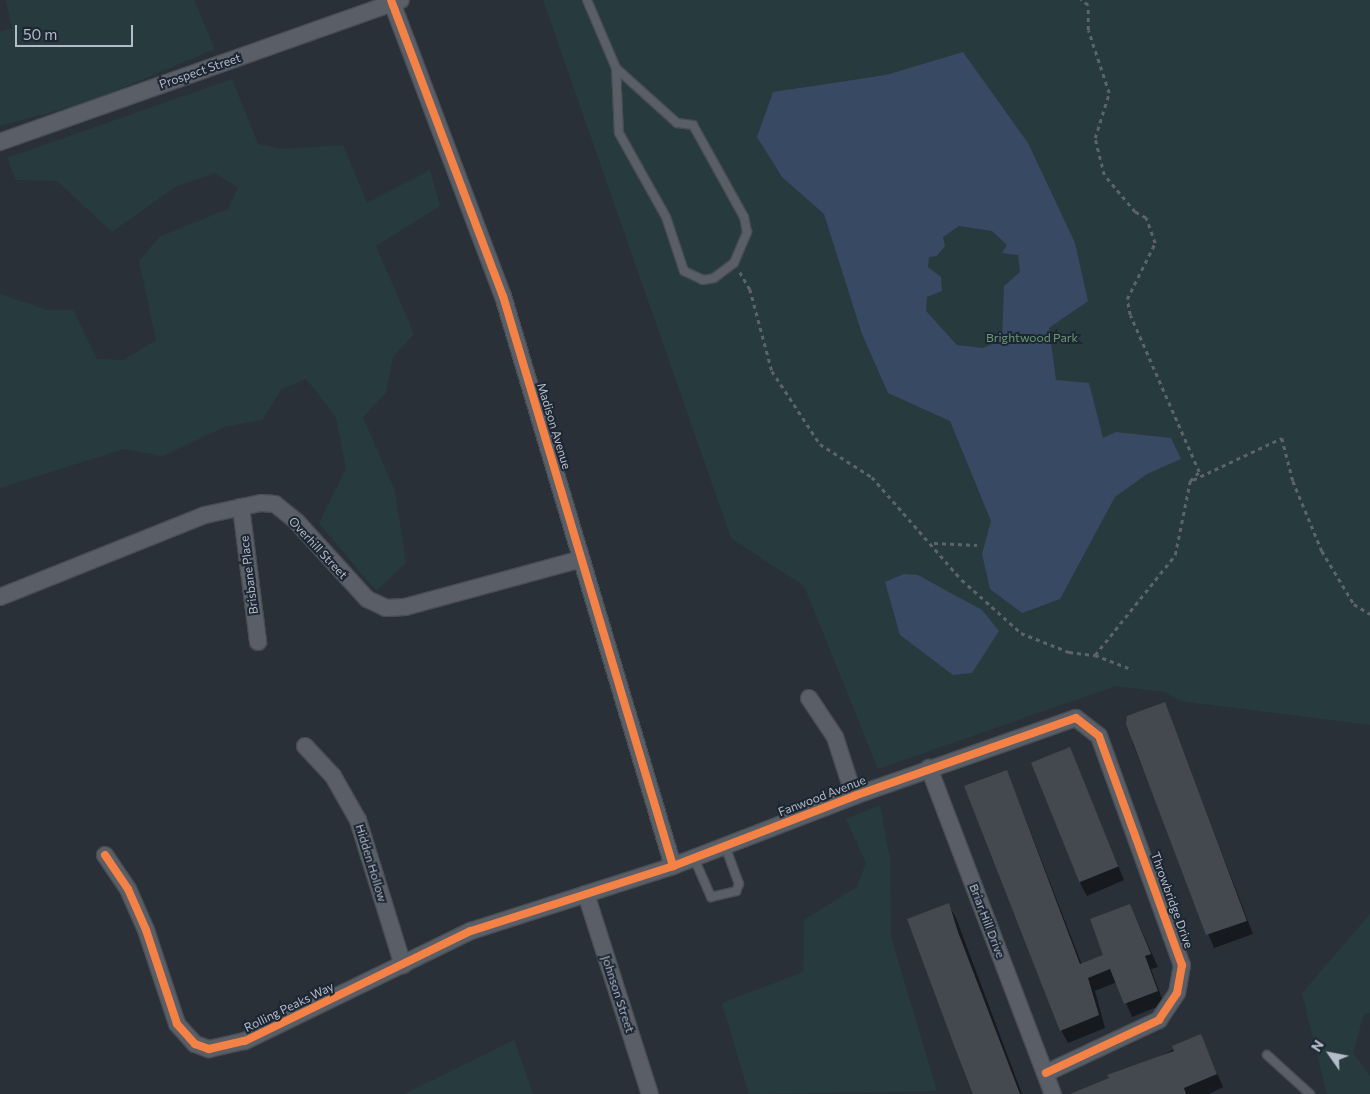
<!DOCTYPE html>
<html>
<head>
<meta charset="utf-8">
<style>
	body { margin:0 }
	#map { position:relative; width:1370px; height:1094px; overflow:hidden; background:#2a3038; font-family:Commissioner,sans-serif }
	div>[style] { position:absolute }
	.green>* { inset:0; background:#273a3e }
	.water>* { inset:0; background:#384963 }
	.shadow>* { inset:0; background:#0007 }
	.building>* { inset:0; background:#444950; transform-origin:0 0 }
	.path>* { height:2.5px; margin-top:-1.25px; transform-origin:0; background:repeating-linear-gradient(90deg,#5d636a 0 4px,transparent 0 8px) }
	.roads { filter:drop-shadow(1px 0 #484c53) drop-shadow(-1px 0 #484c53) drop-shadow(0 1px #484c53) drop-shadow(0 -1px #484c53) }
	.lane>* { height:8px; margin:-4px; padding:0 4px; transform-origin:4px; border-radius:4px; background:#5a5e66 }
	.street>* { height:16px; margin:-8px; padding:0 8px; transform-origin:8px; border-radius:8px; background:#5a5e66 }
	.cycleway>* { height:8px; margin:-4px; padding:0 4px; transform-origin:4px; border-radius:4px; background:#f48246 }
	span { translate:-50% -50%; white-space:nowrap; text-align:center; line-height:1.15; -webkit-text-stroke:4px #1d2633; paint-order:stroke }
	.street-label { font-size:12px; color:#b4bcc9 }
	.park-label { font-size:12px; color:#6b9a76 }
	.north { position:absolute; left:1305px; top:1029px; width:50px; height:50px; -webkit-text-stroke:4px #1d2633; paint-order:stroke; rotate:303deg; font-size:14px; font-weight:700; line-height:20px; text-align:center; color:#b4bcc9 }
	.north::after { content:''; display:block; margin:auto; width:18px; height:22px; background:#b4bcc9; clip-path:polygon(50% 0,100% 100%,50% 72%,0 100%) }
	.scale { position:absolute; left:15px; top:25px; width:118px; height:22px; box-sizing:border-box; border:2px solid #b4bcc9; border-top:0; padding-left:6px; font-size:15px; line-height:18px; white-space:nowrap; color:#b4bcc9; -webkit-text-stroke:4px #1d2633; paint-order:stroke }
</style>
</head>
<body>
<div id="map">
	<div class="green">
		<div style="clip-path:polygon(6px 0,194px 0,215px 49px,89px 102px,0 126px,0 31px,12px 29px)"></div>
		<div style="clip-path:polygon(543px 0,1370px 0,1370px 725px,1180px 701px,1166px 692px,1116px 686px,878px 769px,804px 586px,731px 538px)"></div>
		<div style="clip-path:polygon(232px 79px,258px 144px,282px 149px,343px 145px,367px 203px,430px 170px,440px 206px,376px 246px,414px 334px,393px 357px,386px 393px,363px 417px,395px 491px,406px 563px,376px 591px,319px 523px,346px 469px,336px 417px,306px 379px,282px 389px,262px 420px,224px 427px,163px 456px,124px 449px,0 488px,0 294px,48px 310px,73px 310px,97px 359px,124px 360px,156px 340px,139px 261px,159px 237px,228px 209px,238px 188px,215px 173px,175px 187px,112px 232px,57px 181px,16px 180px,7px 158px)"></div>
		<div style="clip-path:polygon(880px 805px,890px 859px,891px 937px,937px 1091px,749px 1094px,722px 1003px,803px 972px,804px 920px,857px 887px,866px 863px,846px 819px)"></div>
		<div style="clip-path:polygon(1370px 914px,1370px 1013px,1364px 1014px,1353px 1053px,1370px 1076px,1370px 1094px,1327px 1094px,1302px 993px)"></div>
		<div style="clip-path:polygon(514px 1040px,533px 1094px,404px 1094px)"></div>
	</div>
	<div class="water">
		<div style="clip-path:polygon(evenodd,963px 52px,1028px 143px,1075px 243px,1088px 301px,1049px 328px,1056px 380px,1089px 383px,1103px 438px,1116px 432px,1171px 438px,1181px 459px,1147px 474px,1115px 497px,1060px 599px,1022px 613px,990px 589px,982px 554px,991px 521px,950px 421px,888px 393px,862px 334px,824px 214px,782px 177px,757px 137px,773px 92px,886px 75px,963px 52px,959px 226px,992px 231px,1007px 245px,1002px 253px,1018px 255px,1020px 272px,1004px 286px,1002px 340px,983px 348px,957px 345px,926px 311px,927px 297px,942px 291px,941px 277px,928px 267px,929px 257px,937px 256px,945px 246px,943px 237px,959px 226px)"></div>
		<div style="clip-path:polygon(904px 574px,918px 575px,982px 610px,999px 631px,972px 673px,953px 675px,900px 635px,885px 582px)"></div>
	</div>
	<div class="shadow">
		<div style="clip-path:polygon(1164px 703px,1253px 934px,1214px 948px,1133px 744px,1128px 717px)"></div>
		<div style="clip-path:polygon(1070px 749px,1124px 880px,1087px 896px,1080px 883px)"></div>
		<div style="clip-path:polygon(1007px 771px,1082px 965px,1105px 956px,1130px 905px,1158px 967px,1151px 969px,1164px 1004px,1132px 1017px,1117px 982px,1095px 991px,1105px 1028px,1068px 1043px,1061px 1030px)"></div>
		<div style="clip-path:polygon(948px 904px,956px 918px,1022px 1094px,974px 1094px)"></div>
		<div style="clip-path:polygon(1201px 1036px,1223px 1087px,1209px 1094px,1085px 1094px)"></div>
	</div>
	<div class="building">
		<div style="clip-path:polygon(1165px 702px,1247px 921px,1206px 935px,1126px 724px,1127px 716px)"></div>
		<div style="left:1070px;top:747px;width:129px;height:42px;rotate:68deg"></div>
		<div style="clip-path:polygon(1007px 770px,1080px 964px,1103px 955px,1090px 919px,1130px 904px,1151px 954px,1145px 956px,1158px 991px,1124px 1004px,1110px 969px,1088px 978px,1099px 1015px,1060px 1031px,964px 786px)"></div>
		<div style="clip-path:polygon(949px 903px,958px 932px,1020px 1094px,973px 1094px,955px 1048px,907px 919px)"></div>
		<div style="clip-path:polygon(1201px 1034px,1217px 1074px,1184px 1088px,1186px 1094px,1070px 1094px,1109px 1078px,1107px 1075px,1174px 1051px,1172px 1046px)"></div>
	</div>
	<div class="path">
		<div style="left:740px;top:272px;width:20px;rotate:60deg"></div>
		<div style="left:750px;top:289px;width:85px;rotate:75deg"></div>
		<div style="left:772px;top:371px;width:87px;rotate:56.7deg"></div>
		<div style="left:820px;top:444px;width:62px;rotate:32.4deg"></div>
		<div style="left:872px;top:477px;width:137px;rotate:48.9deg"></div>
		<div style="left:962px;top:580px;width:79px;rotate:41.9deg"></div>
		<div style="left:1021px;top:633px;width:52px;rotate:21.6deg"></div>
		<div style="left:1069px;top:652px;width:26px;rotate:7deg"></div>
		<div style="left:1095px;top:655px;width:128px;rotate:-51.3deg"></div>
		<div style="left:1175px;top:555px;width:76px;rotate:-78.5deg"></div>
		<div style="left:1190px;top:481px;width:13px;rotate:-45deg"></div>
		<div style="left:1199px;top:472px;width:171px;rotate:-113.7deg"></div>
		<div style="left:1130px;top:315px;width:16px;rotate:-101deg"></div>
		<div style="left:1127px;top:299px;width:63px;rotate:-63.4deg"></div>
		<div style="left:1155px;top:243px;width:27px;rotate:-110deg"></div>
		<div style="left:1146px;top:218px;width:13px;rotate:-151deg"></div>
		<div style="left:1135px;top:212px;width:48px;rotate:-130deg"></div>
		<div style="left:1104px;top:175px;width:38px;rotate:-104deg"></div>
		<div style="left:1095px;top:138px;width:47px;rotate:-72.7deg"></div>
		<div style="left:1109px;top:93px;width:66px;rotate:-108.4deg"></div>
		<div style="left:1088px;top:30px;width:25px;rotate:-90deg"></div>
		<div style="left:1088px;top:5px;width:9px;rotate:-144deg"></div>
		<div style="left:1193px;top:480px;width:98px;rotate:-25.3deg"></div>
		<div style="left:1282px;top:438px;width:44px;rotate:75.7deg"></div>
		<div style="left:1293px;top:481px;width:76px;rotate:67.5deg"></div>
		<div style="left:1322px;top:551px;width:62px;rotate:58.9deg"></div>
		<div style="left:1354px;top:604px;width:19px;rotate:32deg"></div>
		<div style="left:934px;top:543px;width:43px;rotate:2.7deg"></div>
		<div style="left:1095px;top:655px;width:40px;rotate:21deg"></div>
	</div>
	<div class="roads">
		<div class="lane">
			<div style="left:587px;top:0;width:74px;rotate:66.9deg"></div>
			<div style="left:616px;top:68px;width:65px;rotate:87.4deg"></div>
			<div style="left:619px;top:133px;width:96px;rotate:60.8deg"></div>
			<div style="left:666px;top:217px;width:57px;rotate:71.6deg"></div>
			<div style="left:684px;top:271px;width:21px;rotate:25deg"></div>
			<div style="left:703px;top:280px;width:11px;rotate:-10deg"></div>
			<div style="left:714px;top:278px;width:25px;rotate:-37deg"></div>
			<div style="left:734px;top:263px;width:34px;rotate:-67deg"></div>
			<div style="left:747px;top:232px;width:15px;rotate:-101deg"></div>
			<div style="left:744px;top:217px;width:105px;rotate:-119deg"></div>
			<div style="left:693px;top:125px;width:16px;rotate:-173deg"></div>
			<div style="left:677px;top:123px;width:82px;rotate:-138deg"></div>
			<div style="left:694px;top:858px;width:43px;rotate:66.4deg"></div>
			<div style="left:711px;top:897px;width:26px;rotate:-13deg"></div>
			<div style="left:736px;top:891px;width:8px;rotate:-67deg"></div>
			<div style="left:739px;top:884px;width:40px;rotate:-110.2deg"></div>
			<div style="left:1267px;top:1055px;width:58px;rotate:42.2deg"></div>
		</div>
		<div class="street">
			<div style="left:391px;top:0;width:316px;rotate:69.3deg"></div>
			<div style="left:503px;top:296px;width:595px;rotate:73.39deg"></div>
			<div style="left:0;top:142px;width:425px;rotate:-19.5deg"></div>
			<div style="left:241px;top:507px;width:136px;rotate:82.8deg"></div>
			<div style="left:0;top:597px;width:221px;rotate:-21.8deg"></div>
			<div style="left:205px;top:515px;width:57px;rotate:-12.1deg"></div>
			<div style="left:261px;top:503px;width:14px;rotate:4deg"></div>
			<div style="left:275px;top:504px;width:28px;rotate:39deg"></div>
			<div style="left:297px;top:522px;width:104px;rotate:47.7deg"></div>
			<div style="left:367px;top:599px;width:21px;rotate:25deg"></div>
			<div style="left:386px;top:608px;width:19px;rotate:-3deg"></div>
			<div style="left:405px;top:607px;width:183px;rotate:-15.2deg"></div>
			<div style="left:809px;top:698px;width:47px;rotate:56.3deg"></div>
			<div style="left:835px;top:737px;width:62px;rotate:72.1deg"></div>
			<div style="left:305px;top:746px;width:41px;rotate:47deg"></div>
			<div style="left:333px;top:776px;width:51px;rotate:60.4deg"></div>
			<div style="left:358px;top:820px;width:152px;rotate:72.8deg"></div>
			<div style="left:929px;top:768px;width:349px;rotate:69.2deg"></div>
			<div style="left:105px;top:855px;width:41px;rotate:55.9deg"></div>
			<div style="left:128px;top:889px;width:45px;rotate:66.3deg"></div>
			<div style="left:146px;top:930px;width:99px;rotate:71.7deg"></div>
			<div style="left:177px;top:1024px;width:27px;rotate:48deg"></div>
			<div style="left:195px;top:1044px;width:15px;rotate:20deg"></div>
			<div style="left:209px;top:1049px;width:37px;rotate:-13deg"></div>
			<div style="left:245px;top:1041px;width:251px;rotate:-26deg"></div>
			<div style="left:471px;top:931px;width:212px;rotate:-17.8deg"></div>
			<div style="left:673px;top:866px;width:194px;rotate:-21.1deg"></div>
			<div style="left:854px;top:796px;width:235px;rotate:-19.4deg"></div>
			<div style="left:1076px;top:718px;width:29px;rotate:38deg"></div>
			<div style="left:1099px;top:736px;width:244px;rotate:70.1deg"></div>
			<div style="left:1182px;top:965px;width:28px;rotate:100deg"></div>
			<div style="left:1177px;top:993px;width:32px;rotate:124deg"></div>
			<div style="left:1159px;top:1020px;width:125px;rotate:154.9deg"></div>
			<div style="left:586px;top:894px;width:210px;rotate:72.3deg"></div>
		</div>
	</div>
	<div class="cycleway">
		<div style="left:391px;top:0;width:316px;rotate:69.3deg"></div>
		<div style="left:503px;top:296px;width:595px;rotate:73.39deg"></div>
		<div style="left:105px;top:855px;width:41px;rotate:55.9deg"></div>
		<div style="left:128px;top:889px;width:45px;rotate:66.3deg"></div>
		<div style="left:146px;top:930px;width:99px;rotate:71.7deg"></div>
		<div style="left:177px;top:1024px;width:27px;rotate:48deg"></div>
		<div style="left:195px;top:1044px;width:15px;rotate:20deg"></div>
		<div style="left:209px;top:1049px;width:37px;rotate:-13deg"></div>
		<div style="left:245px;top:1041px;width:251px;rotate:-26deg"></div>
		<div style="left:471px;top:931px;width:212px;rotate:-17.8deg"></div>
		<div style="left:673px;top:866px;width:194px;rotate:-21.1deg"></div>
		<div style="left:854px;top:796px;width:235px;rotate:-19.4deg"></div>
		<div style="left:1076px;top:718px;width:29px;rotate:38deg"></div>
		<div style="left:1099px;top:736px;width:244px;rotate:70.1deg"></div>
		<div style="left:1182px;top:965px;width:28px;rotate:100deg"></div>
		<div style="left:1177px;top:993px;width:32px;rotate:124deg"></div>
		<div style="left:1159px;top:1020px;width:125px;rotate:154.9deg"></div>
	</div>
	<div class="street-label">
		<span style="left:200px;top:71px;rotate:-19deg">Prospect Street</span>
		<span style="left:554px;top:426px;rotate:73deg">Madison Avenue</span>
		<span style="left:318px;top:548px;rotate:47deg">Overhill Street</span>
		<span style="left:249px;top:575px;rotate:-97deg">Brisbane Place</span>
		<span style="left:822px;top:796px;rotate:-21deg">Fanwood Avenue</span>
		<span style="left:371px;top:863px;rotate:73deg">Hidden Hollow</span>
		<span style="left:1172px;top:900px;rotate:70deg">Throwbridge Drive</span>
		<span style="left:987px;top:921px;rotate:69deg">Briar Hill Drive</span>
		<span style="left:618px;top:994px;rotate:72deg">Johnson Street</span>
		<span style="left:289px;top:1007px;rotate:-26deg">Rolling Peaks Way</span>
	</div>
	<div class="park-label">
		<span style="left:1032px;top:338px">Brightwood Park</span>
	</div>
	<div class="north">N</div>
	<div class="scale">50 m</div>
</div>
</body>
</html>
